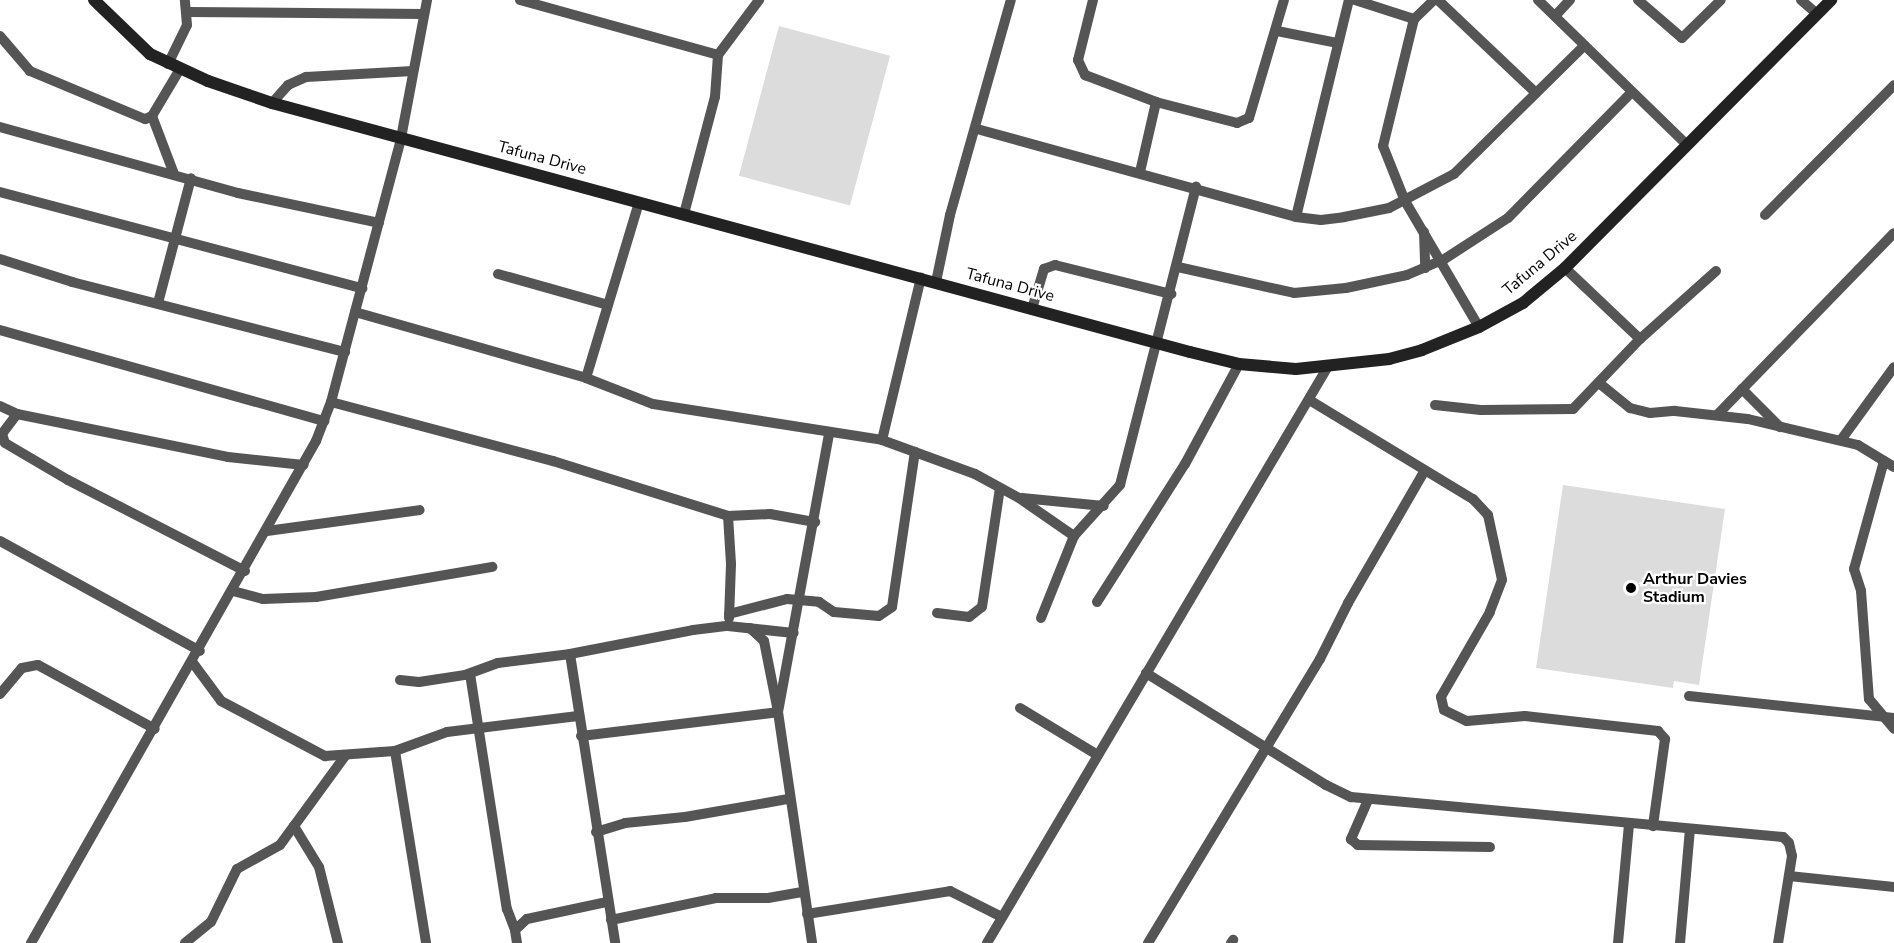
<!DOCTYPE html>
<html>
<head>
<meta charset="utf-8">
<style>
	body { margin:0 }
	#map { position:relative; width:1894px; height:943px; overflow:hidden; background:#fff; font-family:"Nunito Sans",sans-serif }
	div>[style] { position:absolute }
	.green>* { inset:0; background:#dcdcdc; transform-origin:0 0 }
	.minor>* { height:10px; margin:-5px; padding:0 5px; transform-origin:5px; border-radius:5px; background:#555 }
	.secondary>* { height:12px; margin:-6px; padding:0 6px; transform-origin:6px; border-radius:6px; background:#222 }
	.dots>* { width:16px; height:16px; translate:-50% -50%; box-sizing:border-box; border:3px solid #fff; border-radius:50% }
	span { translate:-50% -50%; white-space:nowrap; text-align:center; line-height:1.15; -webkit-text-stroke:4.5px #fff; paint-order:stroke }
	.street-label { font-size:16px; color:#000 }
	.poi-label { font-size:16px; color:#000; font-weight:700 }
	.left { translate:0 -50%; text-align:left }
</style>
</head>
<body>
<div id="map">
	<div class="green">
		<div style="left:779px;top:26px;width:115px;height:155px;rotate:15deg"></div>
		<div style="clip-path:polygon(1563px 485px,1725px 509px,1699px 685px,1674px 681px,1673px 688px,1536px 668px)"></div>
	</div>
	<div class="minor">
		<div style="left:520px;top:0;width:205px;rotate:15.5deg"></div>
		<div style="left:1093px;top:0;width:62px;rotate:104deg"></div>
		<div style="left:1078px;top:60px;width:17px;rotate:65deg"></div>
		<div style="left:1085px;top:75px;width:76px;rotate:20.8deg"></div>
		<div style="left:1156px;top:102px;width:84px;rotate:14.5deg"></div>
		<div style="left:1237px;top:123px;width:13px;rotate:-23deg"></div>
		<div style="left:1249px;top:118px;width:123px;rotate:-73.5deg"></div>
		<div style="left:1355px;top:0;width:62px;rotate:17.9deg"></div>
		<div style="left:1434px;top:0;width:28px;rotate:136deg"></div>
		<div style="left:1414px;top:19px;width:131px;rotate:103.7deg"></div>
		<div style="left:1383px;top:146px;width:59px;rotate:68.2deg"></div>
		<div style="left:1405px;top:201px;width:146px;rotate:59.6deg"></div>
		<div style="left:1438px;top:0;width:135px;rotate:43.5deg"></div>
		<div style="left:1538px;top:0;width:208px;rotate:44.2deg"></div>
		<div style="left:1638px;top:0;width:58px;rotate:40.8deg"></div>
		<div style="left:1682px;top:38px;width:54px;rotate:-44.3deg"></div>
		<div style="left:1801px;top:0;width:21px;rotate:41deg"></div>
		<div style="left:188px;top:12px;width:236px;rotate:0.5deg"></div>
		<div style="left:1555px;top:16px;width:22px;rotate:-47deg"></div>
		<div style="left:1277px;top:31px;width:61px;rotate:11.3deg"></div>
		<div style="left:0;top:36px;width:46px;rotate:49.4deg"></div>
		<div style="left:30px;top:71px;width:125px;rotate:22.7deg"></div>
		<div style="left:145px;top:119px;width:8px;rotate:-23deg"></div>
		<div style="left:152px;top:116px;width:55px;rotate:-59.2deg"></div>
		<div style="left:168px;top:64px;width:43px;rotate:-64deg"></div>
		<div style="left:187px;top:25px;width:25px;rotate:-95deg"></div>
		<div style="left:272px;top:103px;width:24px;rotate:-48deg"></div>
		<div style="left:288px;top:85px;width:20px;rotate:-24deg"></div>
		<div style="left:306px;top:77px;width:107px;rotate:-3.2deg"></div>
		<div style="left:152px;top:116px;width:62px;rotate:69.2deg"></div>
		<div style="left:0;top:127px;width:247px;rotate:15.5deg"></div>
		<div style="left:238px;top:193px;width:144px;rotate:12deg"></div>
		<div style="left:977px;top:129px;width:331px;rotate:15.4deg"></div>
		<div style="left:1296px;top:217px;width:25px;rotate:7deg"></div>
		<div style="left:1321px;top:220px;width:23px;rotate:-7deg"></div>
		<div style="left:1344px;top:217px;width:46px;rotate:-11.3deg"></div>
		<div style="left:1389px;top:208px;width:73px;rotate:-27.6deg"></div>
		<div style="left:1454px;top:174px;width:182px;rotate:-44.6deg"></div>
		<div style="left:1140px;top:172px;width:72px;rotate:-77.1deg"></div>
		<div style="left:0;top:192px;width:375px;rotate:14.9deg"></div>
		<div style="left:684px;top:214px;width:121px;rotate:-75.2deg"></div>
		<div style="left:715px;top:97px;width:42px;rotate:-85.9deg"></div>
		<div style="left:718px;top:55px;width:69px;rotate:-53.3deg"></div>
		<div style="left:1765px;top:215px;width:183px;rotate:-45.2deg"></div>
		<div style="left:1296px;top:217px;width:223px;rotate:-76.3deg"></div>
		<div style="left:1424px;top:232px;width:36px;rotate:88deg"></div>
		<div style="left:0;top:259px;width:76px;rotate:17.7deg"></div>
		<div style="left:72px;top:282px;width:282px;rotate:14.4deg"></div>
		<div style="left:1178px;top:267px;width:119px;rotate:12.6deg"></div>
		<div style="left:1294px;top:293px;width:52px;rotate:-5.5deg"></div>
		<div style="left:1346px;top:288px;width:62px;rotate:-12deg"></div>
		<div style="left:1407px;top:275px;width:39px;rotate:-23deg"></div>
		<div style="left:1443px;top:260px;width:77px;rotate:-32.9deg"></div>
		<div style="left:1508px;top:218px;width:175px;rotate:-45.5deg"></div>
		<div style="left:1565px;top:268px;width:103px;rotate:43.4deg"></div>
		<div style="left:498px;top:274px;width:114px;rotate:15.7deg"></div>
		<div style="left:936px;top:282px;width:68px;rotate:-78.2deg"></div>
		<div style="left:950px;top:215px;width:223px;rotate:-74.2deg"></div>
		<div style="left:158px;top:303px;width:129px;rotate:-75.2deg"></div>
		<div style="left:1032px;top:309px;width:42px;rotate:-73.3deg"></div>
		<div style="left:1044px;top:269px;width:12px;rotate:-20deg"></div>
		<div style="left:1055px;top:265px;width:120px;rotate:14deg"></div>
		<div style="left:355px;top:312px;width:240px;rotate:15.9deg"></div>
		<div style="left:586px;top:378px;width:72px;rotate:21.2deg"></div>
		<div style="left:653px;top:404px;width:232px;rotate:8.9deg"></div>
		<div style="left:882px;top:440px;width:99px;rotate:20.1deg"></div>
		<div style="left:975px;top:474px;width:50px;rotate:28.6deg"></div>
		<div style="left:1019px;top:498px;width:67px;rotate:34.6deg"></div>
		<div style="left:0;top:330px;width:337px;rotate:15.7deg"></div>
		<div style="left:586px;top:378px;width:183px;rotate:-73.2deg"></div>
		<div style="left:1599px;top:383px;width:40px;rotate:39deg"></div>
		<div style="left:1630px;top:408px;width:21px;rotate:14deg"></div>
		<div style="left:1650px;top:413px;width:25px;rotate:-5deg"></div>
		<div style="left:1675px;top:411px;width:73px;rotate:6.3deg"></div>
		<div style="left:1748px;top:419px;width:113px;rotate:13.3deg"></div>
		<div style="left:1858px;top:445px;width:42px;rotate:31.4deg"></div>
		<div style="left:1742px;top:389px;width:54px;rotate:45deg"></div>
		<div style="left:1311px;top:401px;width:189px;rotate:31.2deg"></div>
		<div style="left:1473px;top:499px;width:22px;rotate:47deg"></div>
		<div style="left:1488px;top:515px;width:66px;rotate:77.8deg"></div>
		<div style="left:1502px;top:580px;width:34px;rotate:111deg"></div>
		<div style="left:1490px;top:612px;width:98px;rotate:120deg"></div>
		<div style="left:1441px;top:697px;width:13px;rotate:77deg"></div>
		<div style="left:1444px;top:710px;width:25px;rotate:26deg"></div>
		<div style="left:1467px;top:721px;width:58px;rotate:-4.9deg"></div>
		<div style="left:1525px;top:716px;width:134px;rotate:6.4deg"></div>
		<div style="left:1658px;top:731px;width:11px;rotate:49deg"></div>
		<div style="left:1665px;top:739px;width:88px;rotate:97.9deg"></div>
		<div style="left:331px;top:402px;width:230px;rotate:14.9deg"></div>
		<div style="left:553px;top:461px;width:183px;rotate:17.4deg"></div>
		<div style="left:728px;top:516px;width:42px;rotate:-2.7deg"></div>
		<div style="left:770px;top:514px;width:46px;rotate:10.1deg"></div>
		<div style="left:1435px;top:405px;width:46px;rotate:6.2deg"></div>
		<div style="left:1481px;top:410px;width:92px;rotate:-0.6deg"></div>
		<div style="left:1573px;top:409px;width:97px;rotate:-46.3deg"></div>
		<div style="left:1640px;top:339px;width:102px;rotate:-41.8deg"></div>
		<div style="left:0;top:406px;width:19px;rotate:25deg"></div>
		<div style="left:17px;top:414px;width:215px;rotate:11.5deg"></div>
		<div style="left:228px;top:457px;width:76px;rotate:6deg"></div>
		<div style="left:17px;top:414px;width:25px;rotate:127deg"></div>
		<div style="left:2px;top:434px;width:9px;rotate:72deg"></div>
		<div style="left:5px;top:443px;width:73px;rotate:30.4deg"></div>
		<div style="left:68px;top:480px;width:199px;rotate:27.2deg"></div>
		<div style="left:1718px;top:414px;width:252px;rotate:-45.8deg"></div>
		<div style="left:882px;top:440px;width:167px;rotate:-76.5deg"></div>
		<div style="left:1841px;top:440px;width:90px;rotate:-54deg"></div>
		<div style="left:1884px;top:461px;width:112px;rotate:105.5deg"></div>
		<div style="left:1854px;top:569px;width:23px;rotate:72deg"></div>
		<div style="left:1861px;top:591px;width:108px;rotate:85.8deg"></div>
		<div style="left:1869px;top:699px;width:39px;rotate:50deg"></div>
		<div style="left:1022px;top:498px;width:82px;rotate:5.6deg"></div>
		<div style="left:728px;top:516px;width:48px;rotate:86.4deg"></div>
		<div style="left:731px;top:564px;width:54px;rotate:92.1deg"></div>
		<div style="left:267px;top:531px;width:154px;rotate:-7.8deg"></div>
		<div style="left:0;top:541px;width:228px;rotate:28.8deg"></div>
		<div style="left:233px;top:591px;width:31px;rotate:15deg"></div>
		<div style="left:263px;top:599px;width:53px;rotate:-2.2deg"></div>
		<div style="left:316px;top:597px;width:179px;rotate:-9.7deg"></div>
		<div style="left:1097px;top:602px;width:164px;rotate:-57.5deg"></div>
		<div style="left:1185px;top:464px;width:114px;rotate:-61.6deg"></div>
		<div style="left:937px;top:613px;width:32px;rotate:7deg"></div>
		<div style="left:969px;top:617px;width:16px;rotate:-38deg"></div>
		<div style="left:982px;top:607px;width:120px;rotate:-81.4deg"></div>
		<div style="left:729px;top:614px;width:60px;rotate:-14.5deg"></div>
		<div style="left:787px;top:599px;width:32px;rotate:5deg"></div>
		<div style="left:819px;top:602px;width:18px;rotate:34deg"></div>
		<div style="left:834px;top:612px;width:45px;rotate:5.1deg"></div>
		<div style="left:879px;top:616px;width:16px;rotate:-35deg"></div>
		<div style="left:892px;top:607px;width:157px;rotate:-81.6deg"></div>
		<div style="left:1041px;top:618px;width:88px;rotate:-68.1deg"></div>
		<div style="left:1074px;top:536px;width:69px;rotate:-48deg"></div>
		<div style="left:1120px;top:485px;width:308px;rotate:-75.7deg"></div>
		<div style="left:750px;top:628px;width:19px;rotate:43deg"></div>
		<div style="left:764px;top:641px;width:72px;rotate:78.8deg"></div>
		<div style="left:778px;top:712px;width:233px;rotate:81.6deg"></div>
		<div style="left:570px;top:654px;width:292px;rotate:81.1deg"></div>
		<div style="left:193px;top:663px;width:47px;rotate:53.6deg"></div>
		<div style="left:221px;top:701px;width:118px;rotate:27.9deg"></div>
		<div style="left:325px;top:756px;width:70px;rotate:-4.1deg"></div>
		<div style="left:395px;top:751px;width:55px;rotate:-20.1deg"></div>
		<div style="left:447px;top:732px;width:132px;rotate:-7deg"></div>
		<div style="left:1146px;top:673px;width:212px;rotate:31.9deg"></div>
		<div style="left:1326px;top:785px;width:28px;rotate:26deg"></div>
		<div style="left:1351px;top:797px;width:434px;rotate:5.3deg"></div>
		<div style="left:1783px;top:837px;width:8px;rotate:45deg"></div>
		<div style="left:1789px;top:843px;width:13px;rotate:77deg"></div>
		<div style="left:1792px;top:856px;width:88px;rotate:99.1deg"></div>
		<div style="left:470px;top:674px;width:238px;rotate:81.1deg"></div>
		<div style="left:507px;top:909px;width:22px;rotate:69deg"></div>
		<div style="left:400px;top:680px;width:19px;rotate:6deg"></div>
		<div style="left:419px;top:682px;width:47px;rotate:-8.7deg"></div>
		<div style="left:465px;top:675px;width:35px;rotate:-20deg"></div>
		<div style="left:498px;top:663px;width:73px;rotate:-7.1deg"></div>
		<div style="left:570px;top:654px;width:125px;rotate:-11deg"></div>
		<div style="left:693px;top:630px;width:35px;rotate:-7deg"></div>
		<div style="left:728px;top:626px;width:66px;rotate:6.1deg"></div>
		<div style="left:0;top:694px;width:34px;rotate:-50deg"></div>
		<div style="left:22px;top:668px;width:16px;rotate:-11deg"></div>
		<div style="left:38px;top:665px;width:133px;rotate:28.7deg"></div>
		<div style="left:1689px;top:696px;width:206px;rotate:6.1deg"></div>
		<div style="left:1020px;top:708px;width:89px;rotate:31.2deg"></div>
		<div style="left:581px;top:736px;width:198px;rotate:-6.9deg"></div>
		<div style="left:778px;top:712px;width:283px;rotate:-79.6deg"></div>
		<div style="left:395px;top:751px;width:194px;rotate:80.8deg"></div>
		<div style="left:1368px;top:800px;width:43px;rotate:113.6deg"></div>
		<div style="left:1351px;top:839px;width:9px;rotate:41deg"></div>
		<div style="left:1358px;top:845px;width:132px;rotate:0.9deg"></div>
		<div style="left:596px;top:832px;width:30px;rotate:-17deg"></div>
		<div style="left:625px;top:823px;width:60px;rotate:-5.7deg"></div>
		<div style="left:685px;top:817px;width:105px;rotate:-9.9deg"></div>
		<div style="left:1789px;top:876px;width:106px;rotate:6deg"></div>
		<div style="left:807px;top:914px;width:145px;rotate:-9.1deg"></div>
		<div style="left:950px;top:891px;width:58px;rotate:26.6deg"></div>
		<div style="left:611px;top:920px;width:107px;rotate:-11.8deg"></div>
		<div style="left:716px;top:898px;width:52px"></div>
		<div style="left:768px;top:898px;width:36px;rotate:-10deg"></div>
		<div style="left:31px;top:943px;width:577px;rotate:-60.42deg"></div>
		<div style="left:316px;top:441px;width:42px;rotate:-69deg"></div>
		<div style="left:331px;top:402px;width:273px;rotate:-75.1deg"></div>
		<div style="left:401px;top:138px;width:140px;rotate:-79.3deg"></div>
		<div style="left:185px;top:943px;width:33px;rotate:-39deg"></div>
		<div style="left:211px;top:922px;width:59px;rotate:-63.9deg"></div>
		<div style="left:237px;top:869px;width:49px;rotate:-29.2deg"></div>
		<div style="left:280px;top:845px;width:24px;rotate:-54deg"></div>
		<div style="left:338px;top:943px;width:78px;rotate:-104deg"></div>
		<div style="left:319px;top:867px;width:48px;rotate:-121.4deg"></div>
		<div style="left:294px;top:826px;width:87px;rotate:-53.9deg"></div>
		<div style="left:517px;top:943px;width:13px;rotate:-99deg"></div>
		<div style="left:515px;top:930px;width:16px;rotate:-43deg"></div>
		<div style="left:527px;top:919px;width:82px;rotate:-12deg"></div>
		<div style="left:987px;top:943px;width:668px;rotate:-59.4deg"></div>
		<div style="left:1148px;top:943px;width:332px;rotate:-58.8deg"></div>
		<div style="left:1320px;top:659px;width:63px;rotate:-63.4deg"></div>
		<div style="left:1348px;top:603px;width:151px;rotate:-59.9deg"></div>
		<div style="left:1231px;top:943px;width:4px;rotate:-56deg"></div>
		<div style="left:1618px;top:943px;width:120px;rotate:-84.7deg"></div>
		<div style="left:1680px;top:943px;width:114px;rotate:-85deg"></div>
	</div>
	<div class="secondary">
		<div style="left:94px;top:0;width:78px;rotate:44deg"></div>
		<div style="left:150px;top:54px;width:64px;rotate:25deg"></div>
		<div style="left:208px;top:81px;width:68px;rotate:19deg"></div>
		<div style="left:272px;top:103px;width:951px;rotate:15.18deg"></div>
		<div style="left:1190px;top:352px;width:50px;rotate:13.8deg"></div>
		<div style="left:1239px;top:364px;width:57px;rotate:5deg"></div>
		<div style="left:1296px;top:369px;width:94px;rotate:-6.1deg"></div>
		<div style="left:1389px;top:359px;width:34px;rotate:-15deg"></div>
		<div style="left:1422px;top:350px;width:61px;rotate:-22deg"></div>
		<div style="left:1479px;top:327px;width:50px;rotate:-28.6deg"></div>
		<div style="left:1523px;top:303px;width:55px;rotate:-39.8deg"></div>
		<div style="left:1565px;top:268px;width:378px;rotate:-45.2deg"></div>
	</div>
	<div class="dots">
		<div style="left:1631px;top:588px;background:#000"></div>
	</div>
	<div class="street-label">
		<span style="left:542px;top:158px;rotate:15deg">Tafuna Drive</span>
		<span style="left:1540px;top:263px;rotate:-40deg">Tafuna Drive</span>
		<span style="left:1010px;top:285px;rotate:15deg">Tafuna Drive</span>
	</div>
	<div class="poi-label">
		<span class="left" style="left:1643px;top:588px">Arthur Davies<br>Stadium</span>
	</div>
</div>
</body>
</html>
